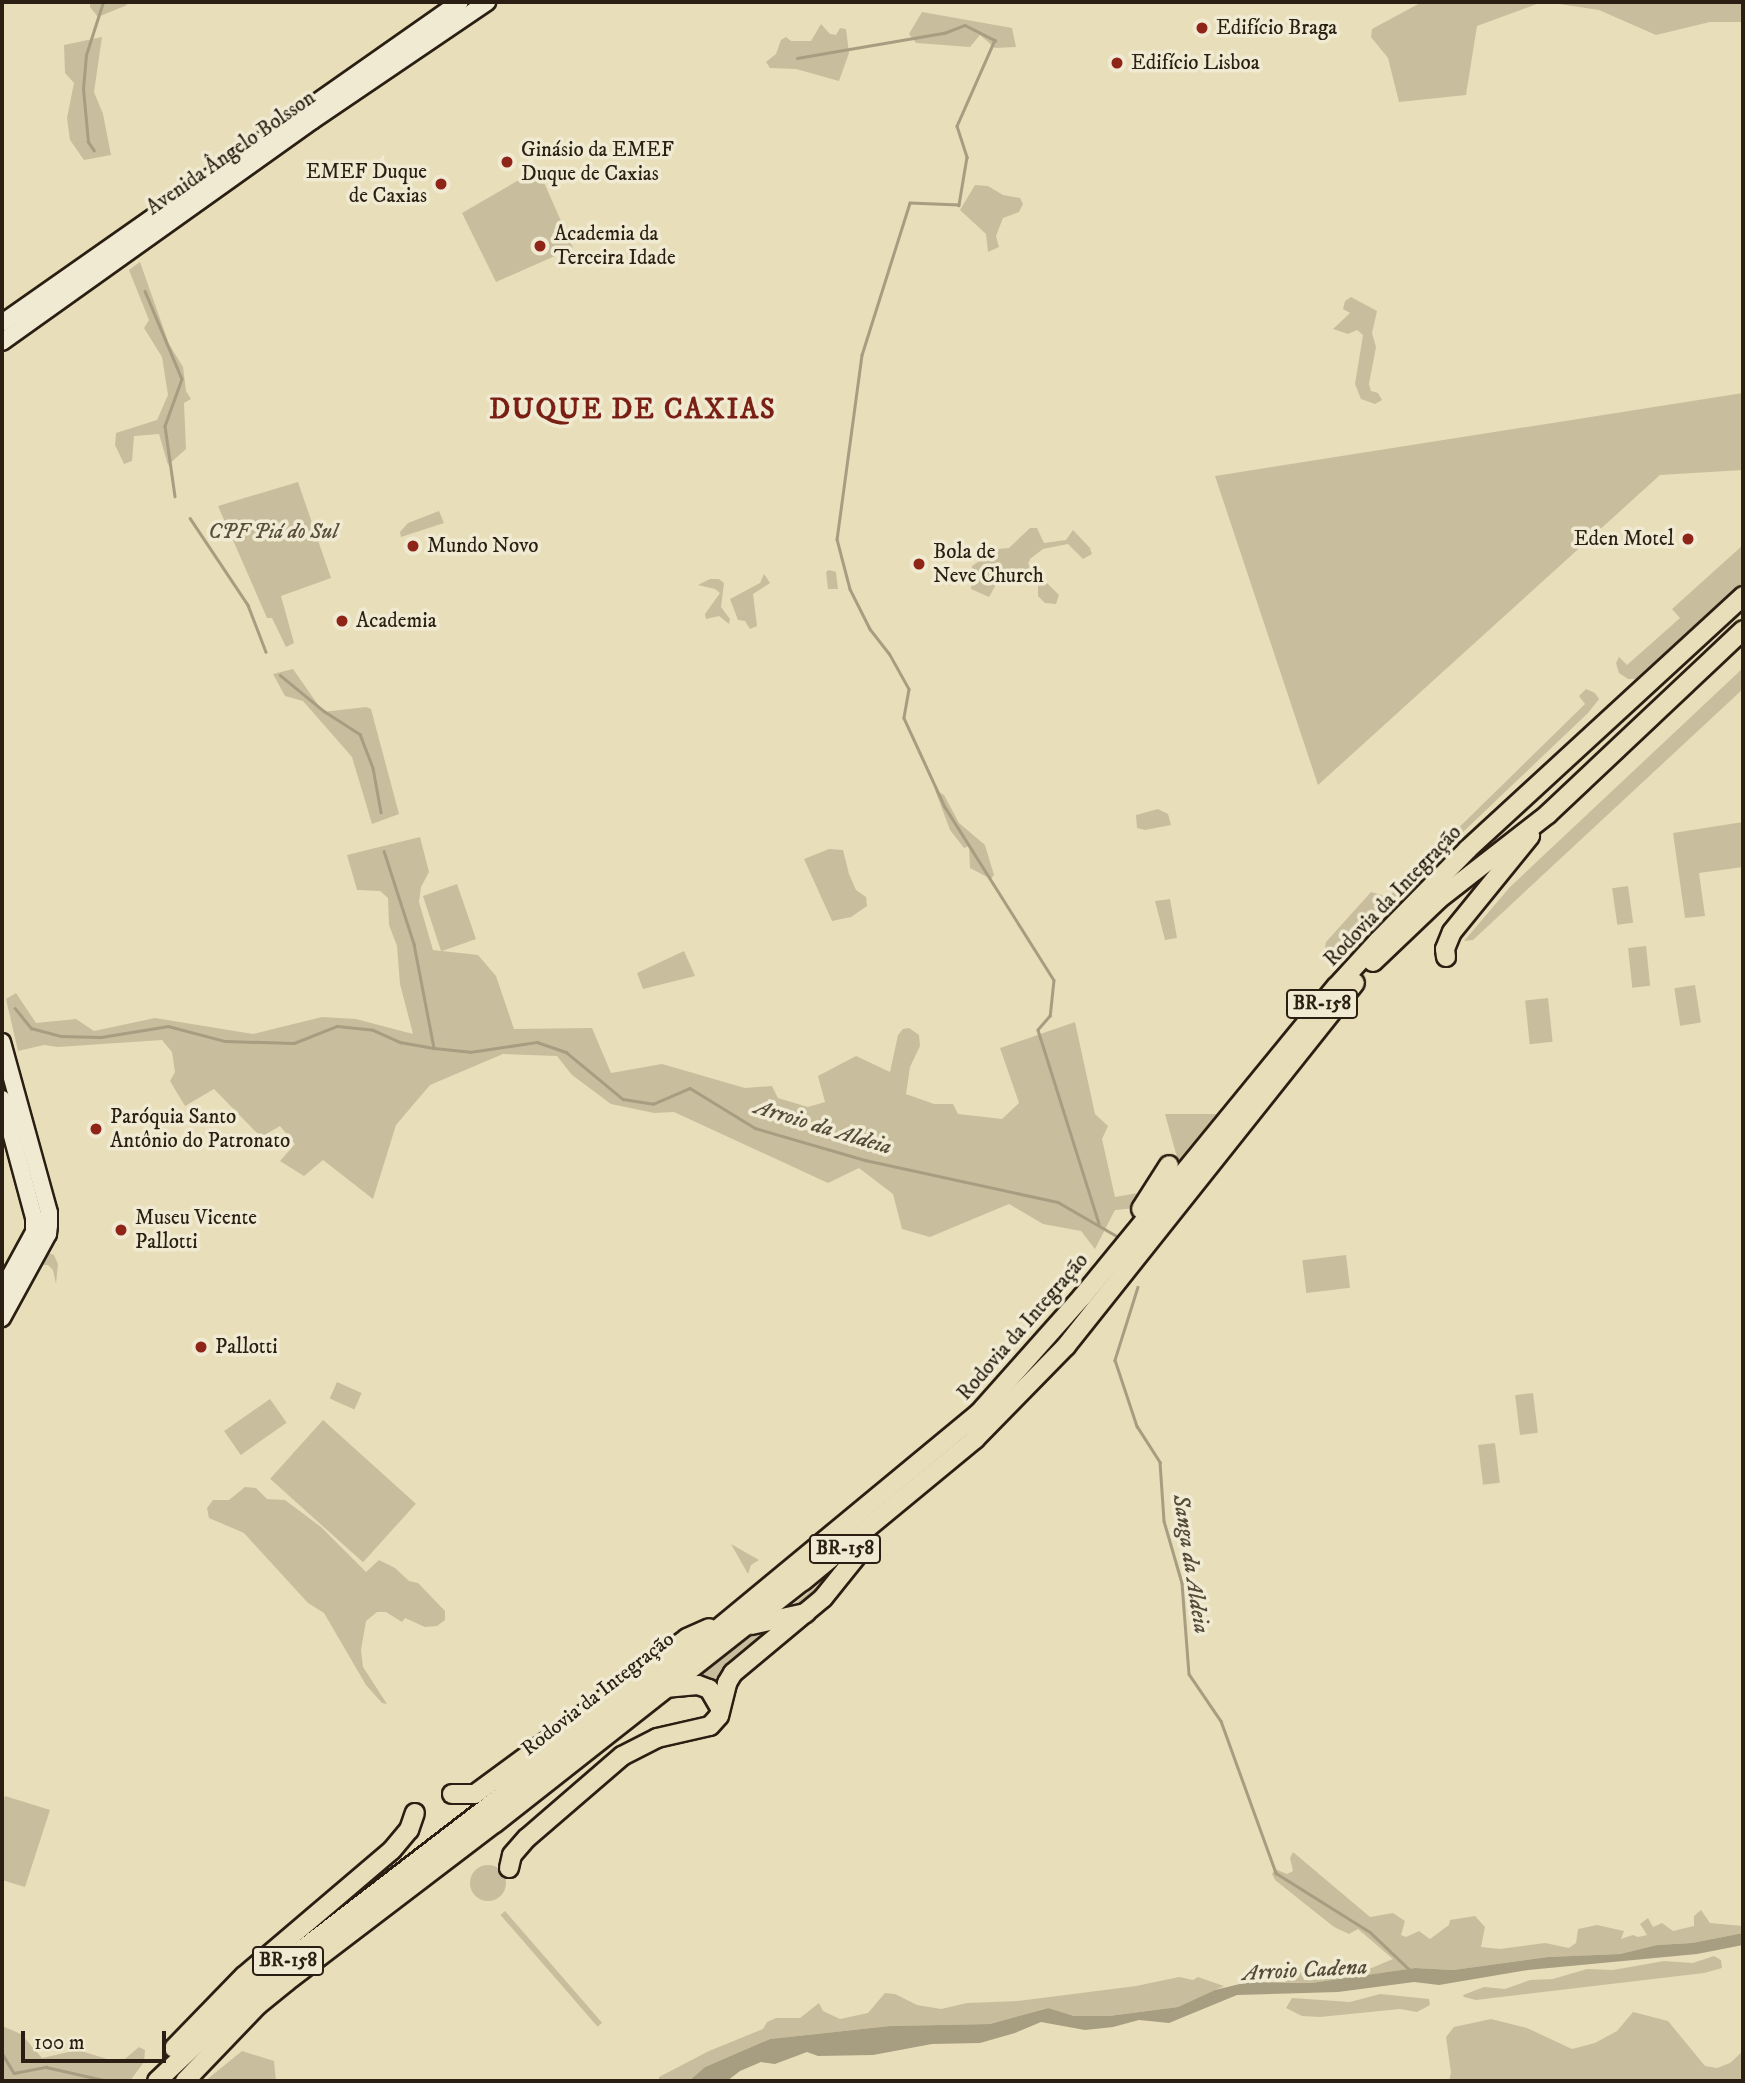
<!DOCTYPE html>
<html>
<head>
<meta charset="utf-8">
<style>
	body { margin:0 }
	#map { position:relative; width:1745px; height:2083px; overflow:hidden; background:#e8deba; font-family:"IM FELL DW Pica",serif }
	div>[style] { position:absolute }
	.green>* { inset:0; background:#c8be9d; transform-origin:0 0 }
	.round { border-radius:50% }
	.water>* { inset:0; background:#a79d81 }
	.stream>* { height:2.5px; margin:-1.25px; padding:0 1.25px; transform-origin:1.25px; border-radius:1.25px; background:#a79d81 }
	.roads { filter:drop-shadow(2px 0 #2a1f12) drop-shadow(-2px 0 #2a1f12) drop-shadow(0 2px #2a1f12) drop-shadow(0 -2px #2a1f12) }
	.secondary>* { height:16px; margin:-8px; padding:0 8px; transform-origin:8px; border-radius:8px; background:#f0ead2 }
	.trunk>* { height:18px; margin:-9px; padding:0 9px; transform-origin:9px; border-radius:9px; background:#e8deba }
	.dots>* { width:19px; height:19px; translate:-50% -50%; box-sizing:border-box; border:4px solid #f0ead2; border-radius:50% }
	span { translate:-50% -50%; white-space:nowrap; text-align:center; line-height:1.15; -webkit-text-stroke:7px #f0ead2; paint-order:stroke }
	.shield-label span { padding:2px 5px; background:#f0ead2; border:2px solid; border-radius:5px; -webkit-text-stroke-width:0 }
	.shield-label { font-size:19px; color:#2a1f12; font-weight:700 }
	.poi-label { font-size:21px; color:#2a1f12 }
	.left { translate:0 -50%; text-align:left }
	.right { translate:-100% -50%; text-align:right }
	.street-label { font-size:21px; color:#2a1f12 }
	.park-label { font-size:21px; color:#594f3c; font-style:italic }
	.water-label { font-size:23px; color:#564b39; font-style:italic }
	.district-label { font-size:28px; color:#7a1f14; font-weight:700; letter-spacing:2px }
	.frame { position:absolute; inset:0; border:4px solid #2a1f12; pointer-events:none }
	.scale { position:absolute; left:21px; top:2031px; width:145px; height:32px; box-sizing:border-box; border:4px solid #2a1f12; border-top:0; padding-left:9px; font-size:21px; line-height:24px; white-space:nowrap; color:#2a1f12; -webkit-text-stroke:5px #f0ead2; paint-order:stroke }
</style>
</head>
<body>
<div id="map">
	<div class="green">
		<div style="clip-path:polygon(90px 2px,127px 2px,127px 5px,98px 17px,90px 7px)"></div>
		<div style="clip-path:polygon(1422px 2px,1542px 2px,1477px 26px,1466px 95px,1399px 102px,1388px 58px,1371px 37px,1372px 29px)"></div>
		<div style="clip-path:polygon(1546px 2px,1743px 2px,1743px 22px,1710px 22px,1656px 35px,1599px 10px)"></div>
		<div style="clip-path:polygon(922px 12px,1012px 28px,1016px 47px,995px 48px,980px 35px,970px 47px,916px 43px,909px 34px)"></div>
		<div style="clip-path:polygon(821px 24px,830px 34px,836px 35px,840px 28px,846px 29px,849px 53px,839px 81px,796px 69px,770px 68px,766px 62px,776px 54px,781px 40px,786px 37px,791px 41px,811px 41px)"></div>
		<div style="clip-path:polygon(102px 37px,94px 92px,103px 114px,111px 155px,84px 160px,70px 140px,67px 118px,74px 83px,65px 73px,64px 45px)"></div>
		<div style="clip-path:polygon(538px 169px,573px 248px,496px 282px,462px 213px)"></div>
		<div style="clip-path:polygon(975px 185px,988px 186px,1003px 195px,1020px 198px,1023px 204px,1019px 212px,1003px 218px,996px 236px,999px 247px,988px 252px,986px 234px,960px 210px)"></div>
		<div style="clip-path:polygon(140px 262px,169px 344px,183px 367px,186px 391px,191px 399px,184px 403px,186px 449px,168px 465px,159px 434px,134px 436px,132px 461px,124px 464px,115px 445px,116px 433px,157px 420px,168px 395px,162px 357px,144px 328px,149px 320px,129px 270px)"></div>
		<div style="clip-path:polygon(1351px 297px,1377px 311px,1372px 333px,1376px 347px,1369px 384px,1371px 391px,1378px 393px,1382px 400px,1375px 404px,1361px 399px,1355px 384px,1363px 335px,1357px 330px,1348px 334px,1333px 329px,1350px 313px,1343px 309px,1345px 301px)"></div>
		<div style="clip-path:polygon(1743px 393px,1743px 470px,1660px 475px,1318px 785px,1215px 476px)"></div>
		<div style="clip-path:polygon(298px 482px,331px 578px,281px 596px,294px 643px,286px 647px,272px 618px,267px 618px,218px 506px)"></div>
		<div style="clip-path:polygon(439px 511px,444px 523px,401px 537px,400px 532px,408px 523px)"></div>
		<div style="clip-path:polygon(1030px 528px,1037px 528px,1044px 543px,1066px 540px,1073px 530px,1090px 548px,1092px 554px,1083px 559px,1068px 544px,1043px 549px,1030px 559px,1028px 564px,1059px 595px,1056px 604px,1045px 603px,1038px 596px,1038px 584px,1027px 569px,1003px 584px,997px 583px,989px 597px,971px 589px,972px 566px,997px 549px,1009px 548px)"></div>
		<div style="clip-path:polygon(1743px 545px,1743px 582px,1636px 679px,1628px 679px,1619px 673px,1616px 663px,1619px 657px,1627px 665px,1680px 618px,1672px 609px)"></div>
		<div style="clip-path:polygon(829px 570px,836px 572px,838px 589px,828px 589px,826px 572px)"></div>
		<div style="clip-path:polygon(764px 574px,770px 583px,753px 594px,757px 626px,750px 629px,745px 621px,738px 620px,730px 599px,760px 583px)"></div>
		<div style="clip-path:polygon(710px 579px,719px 579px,724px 583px,721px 607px,730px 619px,729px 624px,719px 616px,706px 619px,705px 614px,720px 593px,715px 589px,698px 585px)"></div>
		<div style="clip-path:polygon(1743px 668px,1743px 689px,1473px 940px,1464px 941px,1510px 887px)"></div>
		<div style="clip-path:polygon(293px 669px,323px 712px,366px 707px,371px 709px,399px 814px,372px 824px,352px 757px,303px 701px,285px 696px,273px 674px)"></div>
		<div style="clip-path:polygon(1586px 689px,1595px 693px,1599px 699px,1588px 713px,1462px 833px,1333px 963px,1328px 962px,1324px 954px,1326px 942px,1371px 892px,1388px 897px,1585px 704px,1579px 696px)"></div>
		<div style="clip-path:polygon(935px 790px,944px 795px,959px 823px,985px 845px,994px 875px,991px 879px,970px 868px,969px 846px,964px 848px,950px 830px)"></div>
		<div style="clip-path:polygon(1158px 809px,1168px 814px,1171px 825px,1145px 830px,1137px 828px,1136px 815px)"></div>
		<div style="clip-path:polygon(1743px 822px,1743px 867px,1699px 873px,1705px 916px,1685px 918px,1673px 833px)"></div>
		<div style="clip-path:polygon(420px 837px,429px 872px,421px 887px,419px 902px,433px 950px,441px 951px,423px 896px,457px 884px,476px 939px,442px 951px,478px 955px,496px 976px,514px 1029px,592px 1028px,611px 1073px,662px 1064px,745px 1088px,772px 1086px,778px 1098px,808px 1107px,825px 1102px,818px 1076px,856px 1056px,890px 1072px,898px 1035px,903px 1029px,909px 1028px,919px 1035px,920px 1046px,910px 1067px,906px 1094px,934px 1104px,953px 1104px,958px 1114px,1002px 1119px,1019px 1103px,1000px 1048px,1075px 1022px,1095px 1114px,1108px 1126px,1102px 1139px,1115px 1197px,1144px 1192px,1137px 1208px,1115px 1210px,1095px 1249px,1081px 1231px,1043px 1224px,1009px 1204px,930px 1237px,902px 1229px,893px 1194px,859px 1168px,828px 1183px,674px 1112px,654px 1113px,611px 1104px,572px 1075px,557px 1056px,503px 1054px,430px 1085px,396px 1125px,373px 1199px,323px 1160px,304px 1176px,280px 1161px,295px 1144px,280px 1126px,261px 1137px,214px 1089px,185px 1106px,170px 1081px,175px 1072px,172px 1052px,162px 1040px,58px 1047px,44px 1045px,18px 1051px,6px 999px,16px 993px,36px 1023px,76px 1019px,94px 1031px,155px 1018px,253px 1034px,322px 1017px,356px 1019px,413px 1034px,400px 984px,397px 946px,389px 925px,388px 898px,380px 891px,357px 890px,347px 855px)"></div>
		<div style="clip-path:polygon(829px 849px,843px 850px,849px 874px,856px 890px,866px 897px,867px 906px,851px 917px,832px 921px,804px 859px)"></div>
		<div style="left:1628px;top:886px;width:37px;height:16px;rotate:82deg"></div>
		<div style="clip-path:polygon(1170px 899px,1177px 938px,1165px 940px,1155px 901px)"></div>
		<div style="left:1646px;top:946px;width:40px;height:18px;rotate:84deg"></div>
		<div style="clip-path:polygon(684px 951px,695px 976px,643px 989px,637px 973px)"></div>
		<div style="left:1695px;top:985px;width:38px;height:21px;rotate:81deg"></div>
		<div style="left:1548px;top:998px;width:44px;height:23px;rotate:84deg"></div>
		<div style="clip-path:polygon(1165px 1114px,1217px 1114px,1178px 1161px)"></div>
		<div style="clip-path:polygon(48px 1253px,54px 1255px,58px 1264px,56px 1284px,53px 1270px,48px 1265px,42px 1265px,26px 1287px)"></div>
		<div style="left:1346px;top:1255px;width:33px;height:44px;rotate:83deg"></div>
		<div style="left:337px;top:1382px;width:27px;height:18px;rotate:24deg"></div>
		<div style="left:1533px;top:1393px;width:40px;height:18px;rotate:83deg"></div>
		<div style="left:270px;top:1399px;width:29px;height:56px;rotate:55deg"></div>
		<div style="left:323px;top:1420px;width:125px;height:79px;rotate:42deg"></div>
		<div style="left:1495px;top:1443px;width:40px;height:17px;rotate:83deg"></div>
		<div style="clip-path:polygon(245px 1487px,256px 1488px,267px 1499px,285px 1500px,321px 1527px,366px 1572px,379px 1560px,395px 1568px,409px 1581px,418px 1583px,445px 1611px,445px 1620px,437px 1626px,425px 1627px,405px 1618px,402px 1622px,386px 1612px,377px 1612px,366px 1621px,361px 1650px,363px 1667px,387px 1704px,382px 1703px,366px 1685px,324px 1613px,308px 1603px,244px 1533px,209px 1518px,207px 1508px,213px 1500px,229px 1500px)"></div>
		<div style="clip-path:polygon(731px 1544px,759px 1560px,751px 1565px,748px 1574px)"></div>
		<div style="clip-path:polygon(839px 1568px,809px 1603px,785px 1611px)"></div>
		<div style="clip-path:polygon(777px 1623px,766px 1637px,742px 1653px,726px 1671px,717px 1692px,694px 1678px,763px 1626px)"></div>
		<div style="clip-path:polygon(5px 1796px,50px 1810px,25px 1887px,2px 1880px,2px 1807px)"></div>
		<div style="clip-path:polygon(1293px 1852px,1370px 1917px,1393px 1913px,1405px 1921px,1401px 1935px,1406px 1937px,1419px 1931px,1430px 1939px,1449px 1925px,1450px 1920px,1475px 1916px,1485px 1927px,1481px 1947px,1500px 1949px,1545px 1943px,1569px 1948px,1576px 1943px,1578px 1929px,1597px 1925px,1624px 1931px,1621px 1939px,1633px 1935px,1638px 1937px,1647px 1935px,1640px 1924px,1648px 1918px,1653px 1927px,1662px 1923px,1673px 1931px,1694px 1926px,1694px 1916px,1701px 1910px,1710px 1923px,1743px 1926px,1743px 1933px,1692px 1943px,1657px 1945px,1620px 1954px,1548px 1957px,1453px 1970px,1415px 1968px,1311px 1983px,1285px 1982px,1289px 1974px,1354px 1965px,1369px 1969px,1393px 1959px,1358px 1929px,1349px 1934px,1334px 1927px,1275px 1880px,1272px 1874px,1275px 1869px,1287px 1874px,1293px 1871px,1290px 1858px)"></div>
		<div class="round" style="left:470px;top:1865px;width:36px;height:36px"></div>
		<div style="left:505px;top:1911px;width:148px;height:6px;rotate:49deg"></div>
		<div style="clip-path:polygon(1714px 1956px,1721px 1960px,1722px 1968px,1704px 1973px,1476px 2000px,1464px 1997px,1463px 1995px,1484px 1987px,1505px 1989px,1530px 1980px,1553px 1979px,1587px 1969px,1613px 1970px,1664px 1961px,1693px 1963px)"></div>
		<div style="clip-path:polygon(1179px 1977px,1193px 1980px,1198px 1977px,1224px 1986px,1178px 2007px,1109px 2016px,1074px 2016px,1047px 2008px,990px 2024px,890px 2026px,770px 2039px,705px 2067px,689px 2081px,659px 2081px,659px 2077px,709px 2051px,763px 2029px,767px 2022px,776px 2018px,800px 2018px,819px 2003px,823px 2011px,840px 2019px,868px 2013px,885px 1993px,895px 1994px,917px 2005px,941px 2009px,967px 2003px,1018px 2001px,1136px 1986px)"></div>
		<div style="clip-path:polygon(1380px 1994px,1429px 1999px,1430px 2005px,1417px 2012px,1400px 2009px,1320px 2017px,1302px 2016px,1286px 2008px,1292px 1998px,1350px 2002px)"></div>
		<div style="clip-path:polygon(1633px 2012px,1668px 2021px,1705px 2066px,1717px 2068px,1730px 2063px,1743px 2051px,1743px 2081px,1449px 2081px,1451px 2073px,1446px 2037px,1454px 2027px,1491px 2019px,1527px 2028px,1572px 2049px,1595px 2043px,1617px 2031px)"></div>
		<div style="clip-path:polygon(2px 2026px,21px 2034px,42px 2058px,78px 2050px,120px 2063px,139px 2047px,145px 2050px,144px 2062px,130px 2081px,2px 2081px)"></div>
		<div style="clip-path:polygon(242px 2051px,274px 2061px,276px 2081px,205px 2081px)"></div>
	</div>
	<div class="water">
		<div style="clip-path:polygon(1743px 1933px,1743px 1945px,1697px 1954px,1528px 1970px,1439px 1985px,1414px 1982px,1338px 1992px,1237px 1995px,1169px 2023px,1139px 2020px,1113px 2027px,1085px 2030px,1041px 2022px,1015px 2033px,980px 2043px,932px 2044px,873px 2055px,818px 2056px,807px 2052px,775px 2064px,761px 2062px,740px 2071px,727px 2081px,689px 2081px,705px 2067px,770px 2039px,890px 2026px,990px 2024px,1048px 2008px,1074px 2016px,1109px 2016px,1178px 2007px,1215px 1990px,1248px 1982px,1311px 1983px,1415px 1968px,1453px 1970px,1548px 1957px,1620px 1954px,1657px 1945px,1692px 1943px)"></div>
	</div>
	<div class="stream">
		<div style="left:797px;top:58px;width:149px;rotate:-9.7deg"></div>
		<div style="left:944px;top:33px;width:22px;rotate:-21deg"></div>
		<div style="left:965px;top:25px;width:34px;rotate:27deg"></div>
		<div style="left:995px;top:40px;width:94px;rotate:113.8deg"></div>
		<div style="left:957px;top:126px;width:33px;rotate:72deg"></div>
		<div style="left:967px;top:157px;width:49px;rotate:99.5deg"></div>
		<div style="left:959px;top:205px;width:49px;rotate:-177.7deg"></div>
		<div style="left:910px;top:203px;width:159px;rotate:107.5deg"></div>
		<div style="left:862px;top:355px;width:186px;rotate:97.7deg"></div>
		<div style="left:837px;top:539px;width:52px;rotate:75.4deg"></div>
		<div style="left:850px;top:589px;width:45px;rotate:63.4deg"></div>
		<div style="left:870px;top:629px;width:31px;rotate:52deg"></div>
		<div style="left:889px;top:653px;width:41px;rotate:60.9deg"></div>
		<div style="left:909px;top:689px;width:29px;rotate:100deg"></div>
		<div style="left:904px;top:718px;width:98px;rotate:65.3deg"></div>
		<div style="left:945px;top:807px;width:204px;rotate:57.8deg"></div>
		<div style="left:1054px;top:980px;width:36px;rotate:96deg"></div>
		<div style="left:1050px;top:1016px;width:18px;rotate:131deg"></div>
		<div style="left:1038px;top:1030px;width:203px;rotate:72.5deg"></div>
		<div style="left:94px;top:151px;width:11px;rotate:-124deg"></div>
		<div style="left:88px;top:142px;width:53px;rotate:-95.4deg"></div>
		<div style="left:83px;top:89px;width:34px;rotate:-85deg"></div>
		<div style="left:86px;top:55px;width:56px;rotate:-72.2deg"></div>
		<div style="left:145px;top:291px;width:95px;rotate:67.2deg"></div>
		<div style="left:182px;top:379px;width:50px;rotate:109.9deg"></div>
		<div style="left:165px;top:426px;width:71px;rotate:81.9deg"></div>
		<div style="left:190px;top:518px;width:105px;rotate:56.3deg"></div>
		<div style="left:248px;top:605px;width:50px;rotate:69deg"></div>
		<div style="left:280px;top:675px;width:57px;rotate:39.3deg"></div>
		<div style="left:324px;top:711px;width:43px;rotate:32.6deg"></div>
		<div style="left:360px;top:734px;width:36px;rotate:69deg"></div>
		<div style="left:373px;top:768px;width:45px;rotate:79.7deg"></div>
		<div style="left:384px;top:851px;width:98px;rotate:72.1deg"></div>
		<div style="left:414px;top:944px;width:106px;rotate:79.1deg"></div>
		<div style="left:15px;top:1008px;width:26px;rotate:51deg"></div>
		<div style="left:31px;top:1028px;width:31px;rotate:15deg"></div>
		<div style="left:61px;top:1036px;width:40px;rotate:1.4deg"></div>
		<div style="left:101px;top:1037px;width:68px;rotate:-9.3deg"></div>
		<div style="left:168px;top:1026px;width:59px;rotate:14.7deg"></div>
		<div style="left:225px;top:1041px;width:69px;rotate:1.7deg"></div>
		<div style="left:294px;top:1043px;width:46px;rotate:-21.6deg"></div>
		<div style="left:337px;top:1026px;width:36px;rotate:6deg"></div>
		<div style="left:373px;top:1030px;width:30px;rotate:24deg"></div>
		<div style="left:400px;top:1042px;width:35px;rotate:10deg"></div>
		<div style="left:434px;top:1048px;width:36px;rotate:6deg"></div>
		<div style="left:470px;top:1052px;width:68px;rotate:-8.5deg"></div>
		<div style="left:537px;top:1042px;width:31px;rotate:19deg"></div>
		<div style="left:566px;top:1052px;width:74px;rotate:39.5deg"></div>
		<div style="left:623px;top:1099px;width:30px;rotate:9deg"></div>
		<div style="left:653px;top:1104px;width:40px;rotate:-23.4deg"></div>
		<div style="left:690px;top:1088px;width:76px;rotate:31.6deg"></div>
		<div style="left:755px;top:1128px;width:115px;rotate:16.2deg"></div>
		<div style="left:865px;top:1160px;width:198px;rotate:12.3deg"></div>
		<div style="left:1058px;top:1202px;width:66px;rotate:30.1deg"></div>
		<div style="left:1138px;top:1287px;width:77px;rotate:107.5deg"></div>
		<div style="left:1115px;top:1360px;width:70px;rotate:71.6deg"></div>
		<div style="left:1137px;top:1426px;width:43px;rotate:57.4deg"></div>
		<div style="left:1160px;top:1462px;width:59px;rotate:86.1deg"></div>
		<div style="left:1164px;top:1521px;width:65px;rotate:73.8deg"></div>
		<div style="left:1182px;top:1583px;width:91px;rotate:85.6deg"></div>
		<div style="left:1189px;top:1674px;width:57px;rotate:55.8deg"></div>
		<div style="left:1221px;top:1721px;width:162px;rotate:70.1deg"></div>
		<div style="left:1276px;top:1873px;width:111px;rotate:32.1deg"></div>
		<div style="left:1370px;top:1932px;width:58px;rotate:43.6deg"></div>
		<div style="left:2px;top:2053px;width:23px;rotate:59deg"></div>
		<div style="left:14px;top:2073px;width:33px;rotate:-11deg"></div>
		<div style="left:46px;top:2067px;width:64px;rotate:12.7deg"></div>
	</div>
	<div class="roads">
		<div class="secondary">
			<div style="left:2px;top:323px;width:559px;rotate:-35.03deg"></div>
			<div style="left:2px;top:342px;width:381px;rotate:-35.5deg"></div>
			<div style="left:312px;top:121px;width:212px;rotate:-34.2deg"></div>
			<div style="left:2px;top:1042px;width:177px;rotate:74.6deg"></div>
			<div style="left:49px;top:1213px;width:12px;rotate:90deg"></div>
			<div style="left:49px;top:1225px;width:9px;rotate:96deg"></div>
			<div style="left:48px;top:1234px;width:96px;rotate:118.7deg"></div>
			<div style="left:2px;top:1099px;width:123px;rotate:74.9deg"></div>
			<div style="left:34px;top:1218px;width:14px;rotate:90deg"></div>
			<div style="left:34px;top:1232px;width:67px;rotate:118.5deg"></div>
		</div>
		<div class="trunk">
			<div style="left:1446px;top:957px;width:8px;rotate:-97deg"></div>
			<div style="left:1445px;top:949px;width:18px;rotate:-68deg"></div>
			<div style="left:1452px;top:932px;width:124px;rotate:-50.9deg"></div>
			<div style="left:1373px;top:962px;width:91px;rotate:-43.7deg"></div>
			<div style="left:1439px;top:899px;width:138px;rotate:-37.9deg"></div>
			<div style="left:1548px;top:814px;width:268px;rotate:-43.3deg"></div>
			<div style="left:1141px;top:1209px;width:52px;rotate:-57.5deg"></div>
			<div style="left:751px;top:1625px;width:56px;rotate:-12.3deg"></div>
			<div style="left:665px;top:1688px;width:33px;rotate:-5deg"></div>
			<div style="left:698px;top:1685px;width:12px;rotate:20deg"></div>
			<div style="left:709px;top:1689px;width:22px;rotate:60deg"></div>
			<div style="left:452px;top:1794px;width:23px"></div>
			<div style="left:475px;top:1794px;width:263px;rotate:-36.3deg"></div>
			<div style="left:687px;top:1638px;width:24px;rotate:-24deg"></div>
			<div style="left:509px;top:1868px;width:13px;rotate:-77deg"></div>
			<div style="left:512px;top:1855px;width:23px;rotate:-49deg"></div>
			<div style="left:527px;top:1838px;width:125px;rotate:-40.8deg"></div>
			<div style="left:622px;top:1756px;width:39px;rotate:-27deg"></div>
			<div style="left:657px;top:1738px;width:54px;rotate:-12.8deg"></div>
			<div style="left:710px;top:1726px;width:13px;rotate:-48deg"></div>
			<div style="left:719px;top:1716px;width:34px;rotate:-76deg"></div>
			<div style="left:727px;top:1683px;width:12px;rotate:-59deg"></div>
			<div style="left:733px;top:1673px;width:117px;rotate:-39.8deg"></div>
			<div style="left:823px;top:1598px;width:72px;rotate:-51.2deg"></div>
			<div style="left:174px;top:2048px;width:100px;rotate:-45.8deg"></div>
			<div style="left:244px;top:1976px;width:194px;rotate:-40.4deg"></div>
			<div style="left:392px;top:1850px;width:26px;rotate:-50deg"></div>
			<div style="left:409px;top:1830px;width:18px;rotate:-71deg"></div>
			<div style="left:157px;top:2081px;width:153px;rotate:-43.4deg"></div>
			<div style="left:268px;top:1976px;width:540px;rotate:-37.55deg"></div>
			<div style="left:696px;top:1647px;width:366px;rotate:-39.6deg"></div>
			<div style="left:978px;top:1414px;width:157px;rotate:-48.4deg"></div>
			<div style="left:1082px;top:1297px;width:401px;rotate:-50.7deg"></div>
			<div style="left:1336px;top:987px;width:62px;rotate:-47.6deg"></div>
			<div style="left:1378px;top:941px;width:129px;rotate:-45.6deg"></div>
			<div style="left:1468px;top:849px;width:374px;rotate:-42.6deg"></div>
			<div style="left:185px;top:2081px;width:105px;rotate:-46.2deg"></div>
			<div style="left:258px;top:2005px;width:36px;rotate:-39deg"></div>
			<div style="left:286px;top:1982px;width:263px;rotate:-37.3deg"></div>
			<div style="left:495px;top:1823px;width:392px;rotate:-38.2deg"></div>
			<div style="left:803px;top:1581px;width:223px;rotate:-39.5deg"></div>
			<div style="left:975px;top:1439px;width:130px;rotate:-45.6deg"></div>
			<div style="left:1066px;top:1346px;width:464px;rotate:-51.5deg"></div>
		</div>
	</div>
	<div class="dots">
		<div style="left:1202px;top:28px;background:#8f2418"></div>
		<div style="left:1117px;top:63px;background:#8f2418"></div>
		<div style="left:507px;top:162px;background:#8f2418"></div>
		<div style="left:441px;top:184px;background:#8f2418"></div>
		<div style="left:540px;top:246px;background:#8f2418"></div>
		<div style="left:1688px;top:539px;background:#8f2418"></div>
		<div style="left:413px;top:546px;background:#8f2418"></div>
		<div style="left:919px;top:564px;background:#8f2418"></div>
		<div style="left:342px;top:621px;background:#8f2418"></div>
		<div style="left:96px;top:1129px;background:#8f2418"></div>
		<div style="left:121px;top:1230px;background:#8f2418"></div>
		<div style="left:201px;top:1347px;background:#8f2418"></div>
	</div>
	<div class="shield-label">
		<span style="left:1322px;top:1004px">BR-158</span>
		<span style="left:845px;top:1549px">BR-158</span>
		<span style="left:288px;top:1961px">BR-158</span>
	</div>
	<div class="poi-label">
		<span class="left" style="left:1216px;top:28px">Edifício Braga</span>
		<span class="left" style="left:1131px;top:63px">Edifício Lisboa</span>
		<span class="left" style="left:521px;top:162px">Ginásio da EMEF<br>Duque de Caxias</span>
		<span class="right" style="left:427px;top:184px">EMEF Duque<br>de Caxias</span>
		<span class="left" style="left:554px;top:246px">Academia da<br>Terceira Idade</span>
		<span class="right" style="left:1674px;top:539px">Eden Motel</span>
		<span class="left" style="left:427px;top:546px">Mundo Novo</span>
		<span class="left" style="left:933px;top:564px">Bola de<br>Neve Church</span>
		<span class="left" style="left:356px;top:621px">Academia</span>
		<span class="left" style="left:110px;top:1129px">Paróquia Santo<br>Antônio do Patronato</span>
		<span class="left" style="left:135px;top:1230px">Museu Vicente<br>Pallotti</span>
		<span class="left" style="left:215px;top:1347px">Pallotti</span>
	</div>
	<div class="street-label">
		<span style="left:231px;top:153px;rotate:-35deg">Avenida Ângelo Bolsson</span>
		<span style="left:1393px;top:896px;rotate:-46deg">Rodovia da Integração</span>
		<span style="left:1023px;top:1327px;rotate:-49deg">Rodovia da Integração</span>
		<span style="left:598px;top:1694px;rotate:-38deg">Rodovia da Integração</span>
	</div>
	<div class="park-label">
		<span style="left:273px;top:532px">CPF Piá do Sul</span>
	</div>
	<div class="water-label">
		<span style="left:823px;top:1128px;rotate:17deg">Arroio da Aldeia</span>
		<span style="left:1190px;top:1564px;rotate:81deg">Sanga da Aldeia</span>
		<span style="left:1305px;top:1971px;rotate:-3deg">Arroio Cadena</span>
	</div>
	<div class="district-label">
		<span style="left:633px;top:410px">DUQUE DE CAXIAS</span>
	</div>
	<div class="frame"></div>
	<div class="scale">100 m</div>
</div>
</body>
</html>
